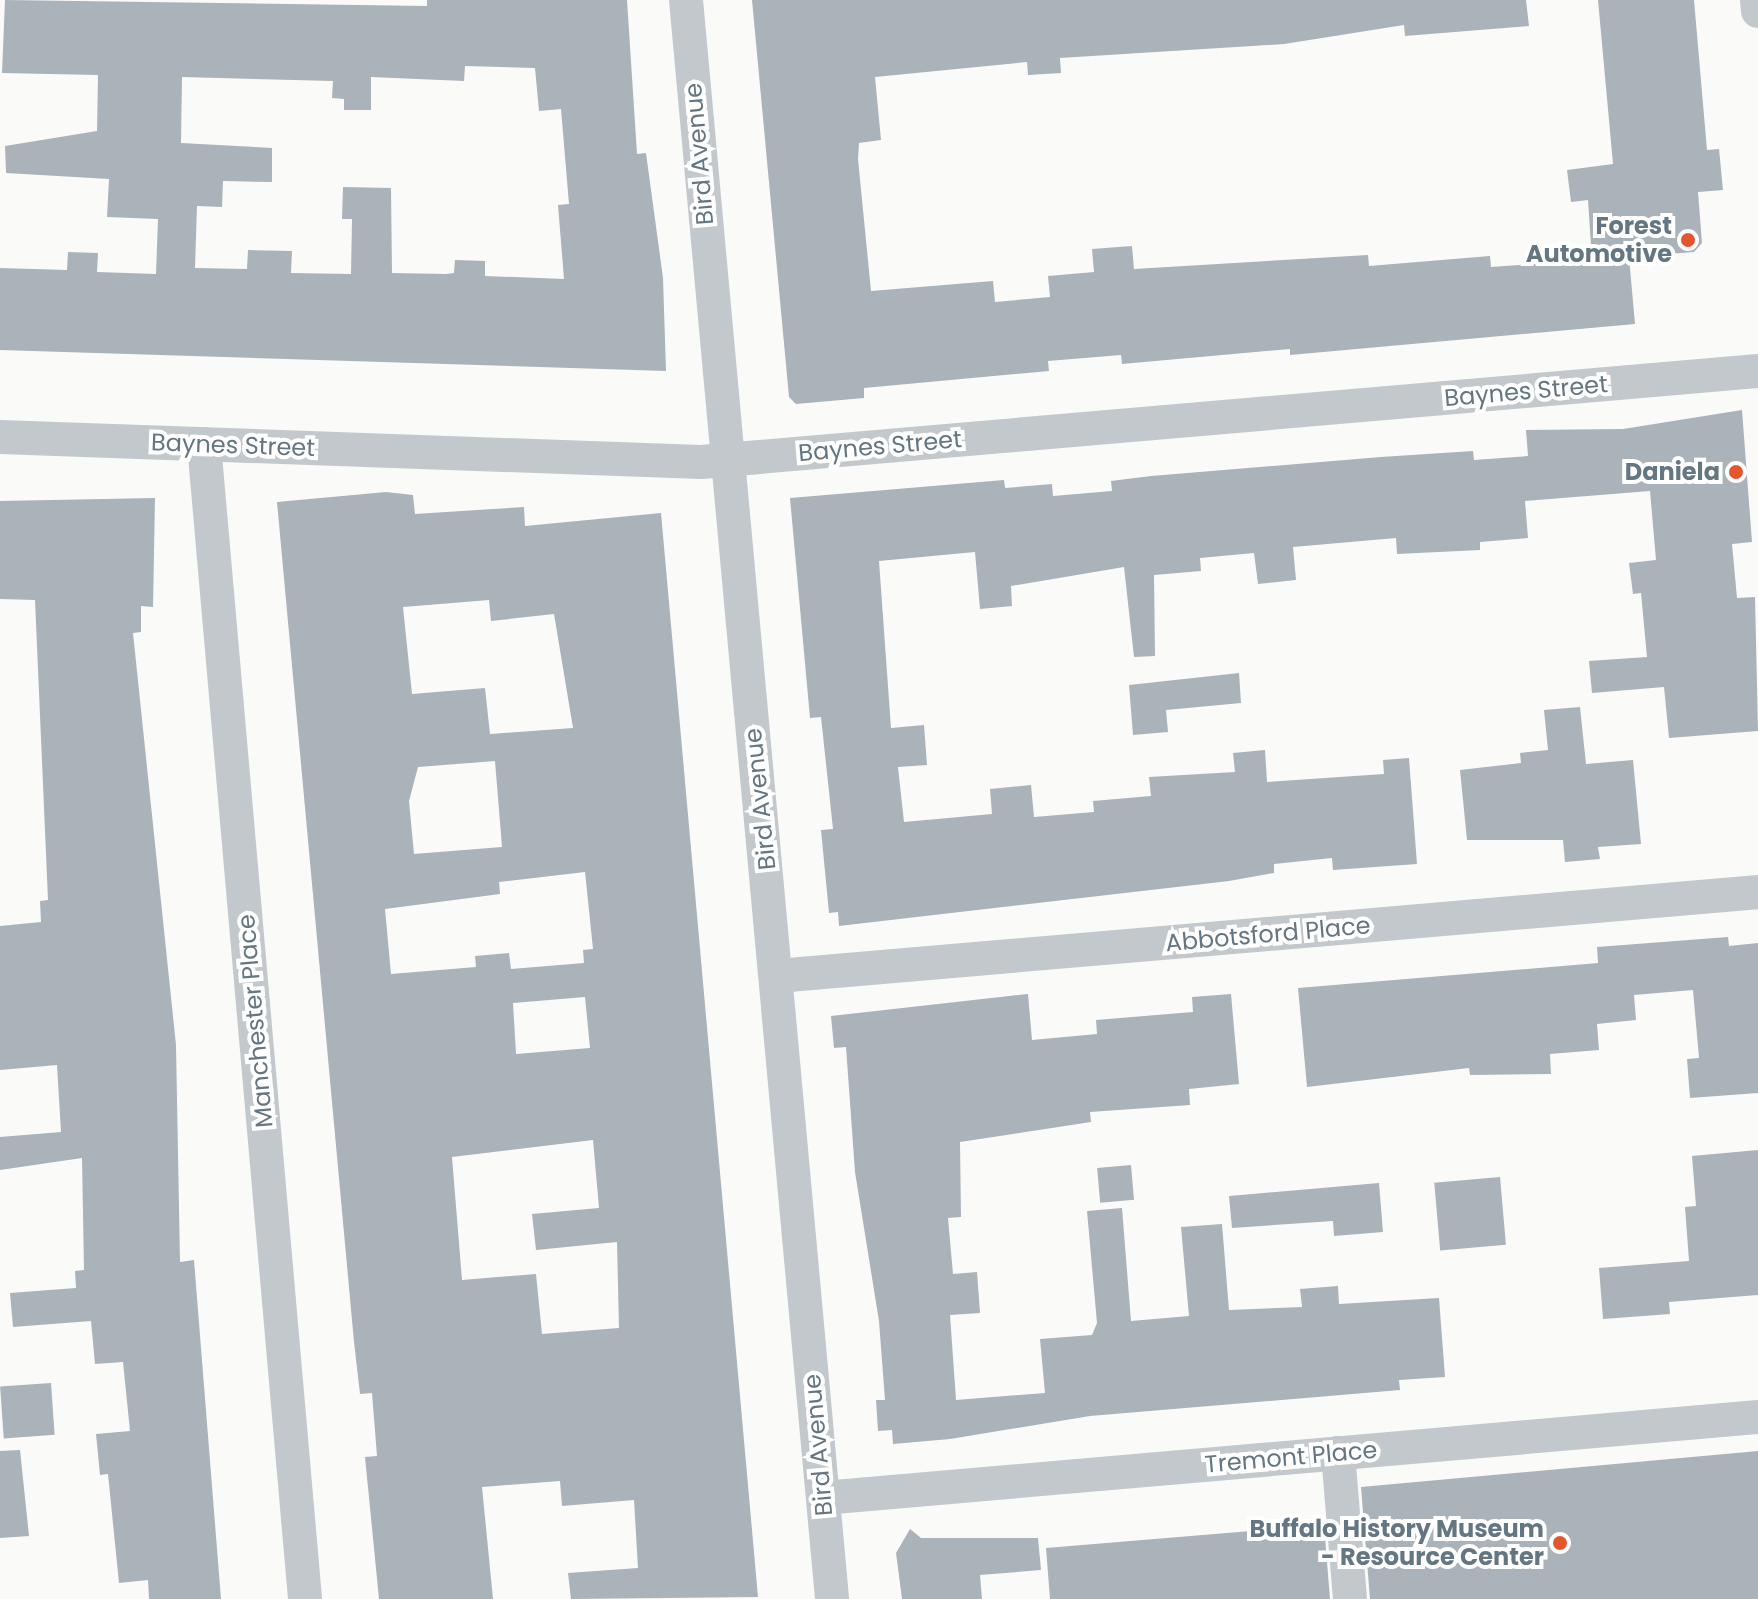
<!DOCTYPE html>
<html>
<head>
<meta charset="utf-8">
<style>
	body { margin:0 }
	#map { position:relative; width:1758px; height:1599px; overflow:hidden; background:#fafaf8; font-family:Poppins,sans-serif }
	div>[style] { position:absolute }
	.building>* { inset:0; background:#aab3b9; transform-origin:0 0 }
	.minor>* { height:34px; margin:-17px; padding:0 17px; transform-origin:17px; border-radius:17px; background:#c3c8cc }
	.dots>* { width:22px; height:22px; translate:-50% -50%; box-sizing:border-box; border:4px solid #fff; border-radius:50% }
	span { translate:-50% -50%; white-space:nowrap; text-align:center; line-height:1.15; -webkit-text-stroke:8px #fff; paint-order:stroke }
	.street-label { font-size:24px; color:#657683 }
	.poi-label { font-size:24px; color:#657683; font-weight:700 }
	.right { translate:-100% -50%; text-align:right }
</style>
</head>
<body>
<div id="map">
	<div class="building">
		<div style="clip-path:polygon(evenodd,5px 0,427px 6px,427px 0,627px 0,637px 154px,646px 153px,663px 278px,666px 371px,0 350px,0 268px,67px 270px,68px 252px,98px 253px,97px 272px,156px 274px,158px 219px,107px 217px,109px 179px,6px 173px,5px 146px,97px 131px,98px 75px,2px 73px,5px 0,465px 66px,535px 68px,539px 111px,561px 109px,569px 204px,558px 205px,564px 279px,485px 276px,485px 261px,455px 260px,454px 273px,446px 274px,392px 273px,391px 188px,343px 187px,342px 219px,352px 219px,351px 274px,291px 273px,292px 251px,248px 250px,247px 269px,195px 268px,197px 206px,222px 207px,223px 181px,272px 182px,272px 148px,181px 143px,182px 77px,333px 81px,332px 98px,344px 99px,344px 110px,371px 110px,371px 77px,464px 81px,465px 66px)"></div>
		<div style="clip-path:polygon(752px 0,1526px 0,1529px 26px,1405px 36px,1404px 25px,1284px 44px,1060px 58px,1061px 73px,1028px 75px,1027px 62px,875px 77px,881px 140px,859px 143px,858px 159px,871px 291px,993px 281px,995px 302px,1050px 297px,1048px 276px,1094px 272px,1092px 249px,1132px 246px,1134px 269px,1368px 255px,1369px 266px,1490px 256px,1491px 267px,1592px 260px,1588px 200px,1571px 202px,1567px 170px,1613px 164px,1598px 0,1694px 0,1707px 150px,1719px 149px,1723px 190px,1698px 192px,1702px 243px,1694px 252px,1629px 257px,1635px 324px,1290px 355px,1290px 349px,1122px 364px,1121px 355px,1048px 361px,1049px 371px,864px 388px,864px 398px,796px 404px,789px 397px)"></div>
		<div style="clip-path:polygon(1742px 410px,1752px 542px,1732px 544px,1737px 598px,1755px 597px,1758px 731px,1669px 738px,1664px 687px,1592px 693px,1589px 661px,1647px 657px,1641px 593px,1633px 594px,1629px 563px,1656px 560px,1650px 491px,1525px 501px,1528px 538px,1480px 542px,1480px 550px,1397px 554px,1396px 538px,1293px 547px,1296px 580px,1258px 584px,1254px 553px,1200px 558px,1201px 571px,1154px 575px,1155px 656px,1134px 657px,1124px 567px,1011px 586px,1012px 606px,980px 609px,975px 552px,879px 561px,891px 728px,924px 725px,927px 765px,898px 767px,904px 822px,992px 814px,990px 789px,1031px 785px,1034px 817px,1094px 812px,1093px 801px,1151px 796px,1149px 777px,1235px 772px,1233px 753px,1265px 750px,1267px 782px,1384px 774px,1383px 760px,1409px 758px,1417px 864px,1333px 870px,1332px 858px,1274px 864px,1274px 873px,1229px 881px,839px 926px,838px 912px,829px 913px,821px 830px,833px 829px,821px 717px,810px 718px,790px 498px,1004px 480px,1005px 488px,1052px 484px,1053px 496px,1112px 491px,1111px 481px,1151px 476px,1381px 457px,1473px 451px,1474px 460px,1528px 456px,1526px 430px,1623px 429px)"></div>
		<div style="clip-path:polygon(evenodd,386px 492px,413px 495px,415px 514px,524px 507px,525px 526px,661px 513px,758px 1597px,571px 1599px,568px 1573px,638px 1568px,634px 1500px,562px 1506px,560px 1481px,482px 1487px,493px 1599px,379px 1599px,365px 1457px,377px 1456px,372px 1393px,360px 1394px,354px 1342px,277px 502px,386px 492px,489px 600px,491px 621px,554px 614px,573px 728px,490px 734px,485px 688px,412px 694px,403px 607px,489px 600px,386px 492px,495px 761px,502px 847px,414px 854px,409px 801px,418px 767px,495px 761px,386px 492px,585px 872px,593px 949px,583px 950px,584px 963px,511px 969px,509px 953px,475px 956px,476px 967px,391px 974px,385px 909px,500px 894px,499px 882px,585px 872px,386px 492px,585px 997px,590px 1048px,516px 1054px,513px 1003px,585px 997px,386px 492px,593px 1140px,599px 1208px,532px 1214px,536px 1250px,617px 1242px,619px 1328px,542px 1334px,536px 1274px,462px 1280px,452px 1157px,593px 1140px)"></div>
		<div style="clip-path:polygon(155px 498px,153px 607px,141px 606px,141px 632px,133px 633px,176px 1045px,180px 1262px,194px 1260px,221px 1599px,149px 1599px,148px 1580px,119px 1583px,108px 1474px,100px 1475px,96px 1434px,130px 1431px,123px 1362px,95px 1364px,91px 1321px,13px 1327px,10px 1293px,76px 1288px,75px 1271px,84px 1270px,82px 1158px,0 1170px,0 1137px,61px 1132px,57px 1065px,0 1070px,0 926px,41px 922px,40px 901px,48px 900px,35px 600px,0 599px,0 501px)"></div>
		<div style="clip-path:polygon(1239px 673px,1241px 703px,1166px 710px,1168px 732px,1133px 735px,1129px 685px)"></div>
		<div style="clip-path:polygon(1580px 707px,1586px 764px,1633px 760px,1641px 844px,1598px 847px,1600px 859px,1565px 862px,1563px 840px,1467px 840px,1460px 770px,1521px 763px,1520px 753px,1548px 750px,1544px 710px)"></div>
		<div style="clip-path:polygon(1728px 937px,1729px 946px,1758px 943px,1758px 1093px,1690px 1098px,1687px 1059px,1699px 1058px,1693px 990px,1634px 995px,1636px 1020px,1597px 1024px,1599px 1050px,1550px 1054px,1551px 1074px,1470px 1075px,1469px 1068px,1307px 1087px,1298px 988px,1598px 963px,1597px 947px)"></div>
		<div style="clip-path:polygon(1028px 994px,1032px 1040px,1097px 1034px,1096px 1020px,1193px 1012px,1192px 997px,1231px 994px,1239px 1084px,1189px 1089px,1190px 1105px,1090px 1112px,1091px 1122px,960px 1142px,961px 1217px,948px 1218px,953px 1274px,977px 1272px,980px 1313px,950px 1315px,956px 1400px,1045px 1393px,1040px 1339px,1092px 1335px,1097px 1323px,1087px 1211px,1122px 1208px,1131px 1321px,1189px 1316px,1181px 1227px,1222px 1224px,1229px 1310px,1302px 1307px,1300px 1289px,1338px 1286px,1339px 1304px,1439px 1298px,1445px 1377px,1399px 1380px,1400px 1390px,1090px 1416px,950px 1439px,893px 1444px,892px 1430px,878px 1431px,876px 1400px,885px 1400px,879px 1321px,855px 1172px,846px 1047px,834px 1048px,831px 1016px)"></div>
		<div style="clip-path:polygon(1758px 1150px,1758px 1295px,1669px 1302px,1670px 1314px,1603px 1319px,1599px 1268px,1689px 1261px,1685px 1207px,1696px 1206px,1692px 1156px)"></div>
		<div style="left:1131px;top:1165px;width:35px;height:34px;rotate:85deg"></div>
		<div style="left:1500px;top:1177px;width:68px;height:66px;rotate:85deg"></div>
		<div style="clip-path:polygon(1379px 1183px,1383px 1232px,1334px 1236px,1333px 1221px,1232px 1228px,1229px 1196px)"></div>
		<div style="left:51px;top:1383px;width:52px;height:51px;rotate:86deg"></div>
		<div style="clip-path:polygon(20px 1450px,29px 1536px,0 1538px,0 1451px)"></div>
		<div style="clip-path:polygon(1758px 1451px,1758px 1599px,1370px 1599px,1361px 1487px)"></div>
		<div style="clip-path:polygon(1324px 1525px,1330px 1599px,1050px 1599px,1046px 1548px)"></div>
		<div style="clip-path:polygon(910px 1529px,921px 1538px,1038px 1538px,1041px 1570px,980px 1575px,982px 1599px,902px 1599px,896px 1553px)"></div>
	</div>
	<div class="minor">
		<div style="left:686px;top:0;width:1606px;rotate:84.78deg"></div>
		<div style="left:1757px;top:0;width:11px;rotate:85deg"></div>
		<div style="left:0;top:437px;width:701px;rotate:2.04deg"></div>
		<div style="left:701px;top:462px;width:1061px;rotate:-4.92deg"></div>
		<div style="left:204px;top:444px;width:1159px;rotate:85deg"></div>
		<div style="left:777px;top:976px;width:985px;rotate:-4.89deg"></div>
		<div style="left:1338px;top:1453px;width:146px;rotate:85.3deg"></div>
		<div style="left:823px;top:1498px;width:939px;rotate:-4.95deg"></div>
	</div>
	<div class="dots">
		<div style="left:1688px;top:240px;background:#e4572e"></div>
		<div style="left:1736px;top:472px;background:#e4572e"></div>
		<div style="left:1560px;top:1543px;background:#e4572e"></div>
	</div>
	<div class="street-label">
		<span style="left:699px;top:154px;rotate:-95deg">Bird Avenue</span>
		<span style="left:1526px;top:391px;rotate:-5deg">Baynes Street</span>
		<span style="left:233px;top:445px;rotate:2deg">Baynes Street</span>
		<span style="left:880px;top:446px;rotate:-5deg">Baynes Street</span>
		<span style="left:760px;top:799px;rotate:-96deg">Bird Avenue</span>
		<span style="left:1268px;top:934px;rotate:-5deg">Abbotsford Place</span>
		<span style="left:255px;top:1021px;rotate:-95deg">Manchester Place</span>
		<span style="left:818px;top:1445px;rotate:-95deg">Bird Avenue</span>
		<span style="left:1291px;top:1457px;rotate:-5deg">Tremont Place</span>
	</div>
	<div class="poi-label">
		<span class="right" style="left:1672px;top:240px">Forest<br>Automotive</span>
		<span class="right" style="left:1720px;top:472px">Daniela</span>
		<span class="right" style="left:1544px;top:1543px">Buffalo History Museum<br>- Resource Center</span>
	</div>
</div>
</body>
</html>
